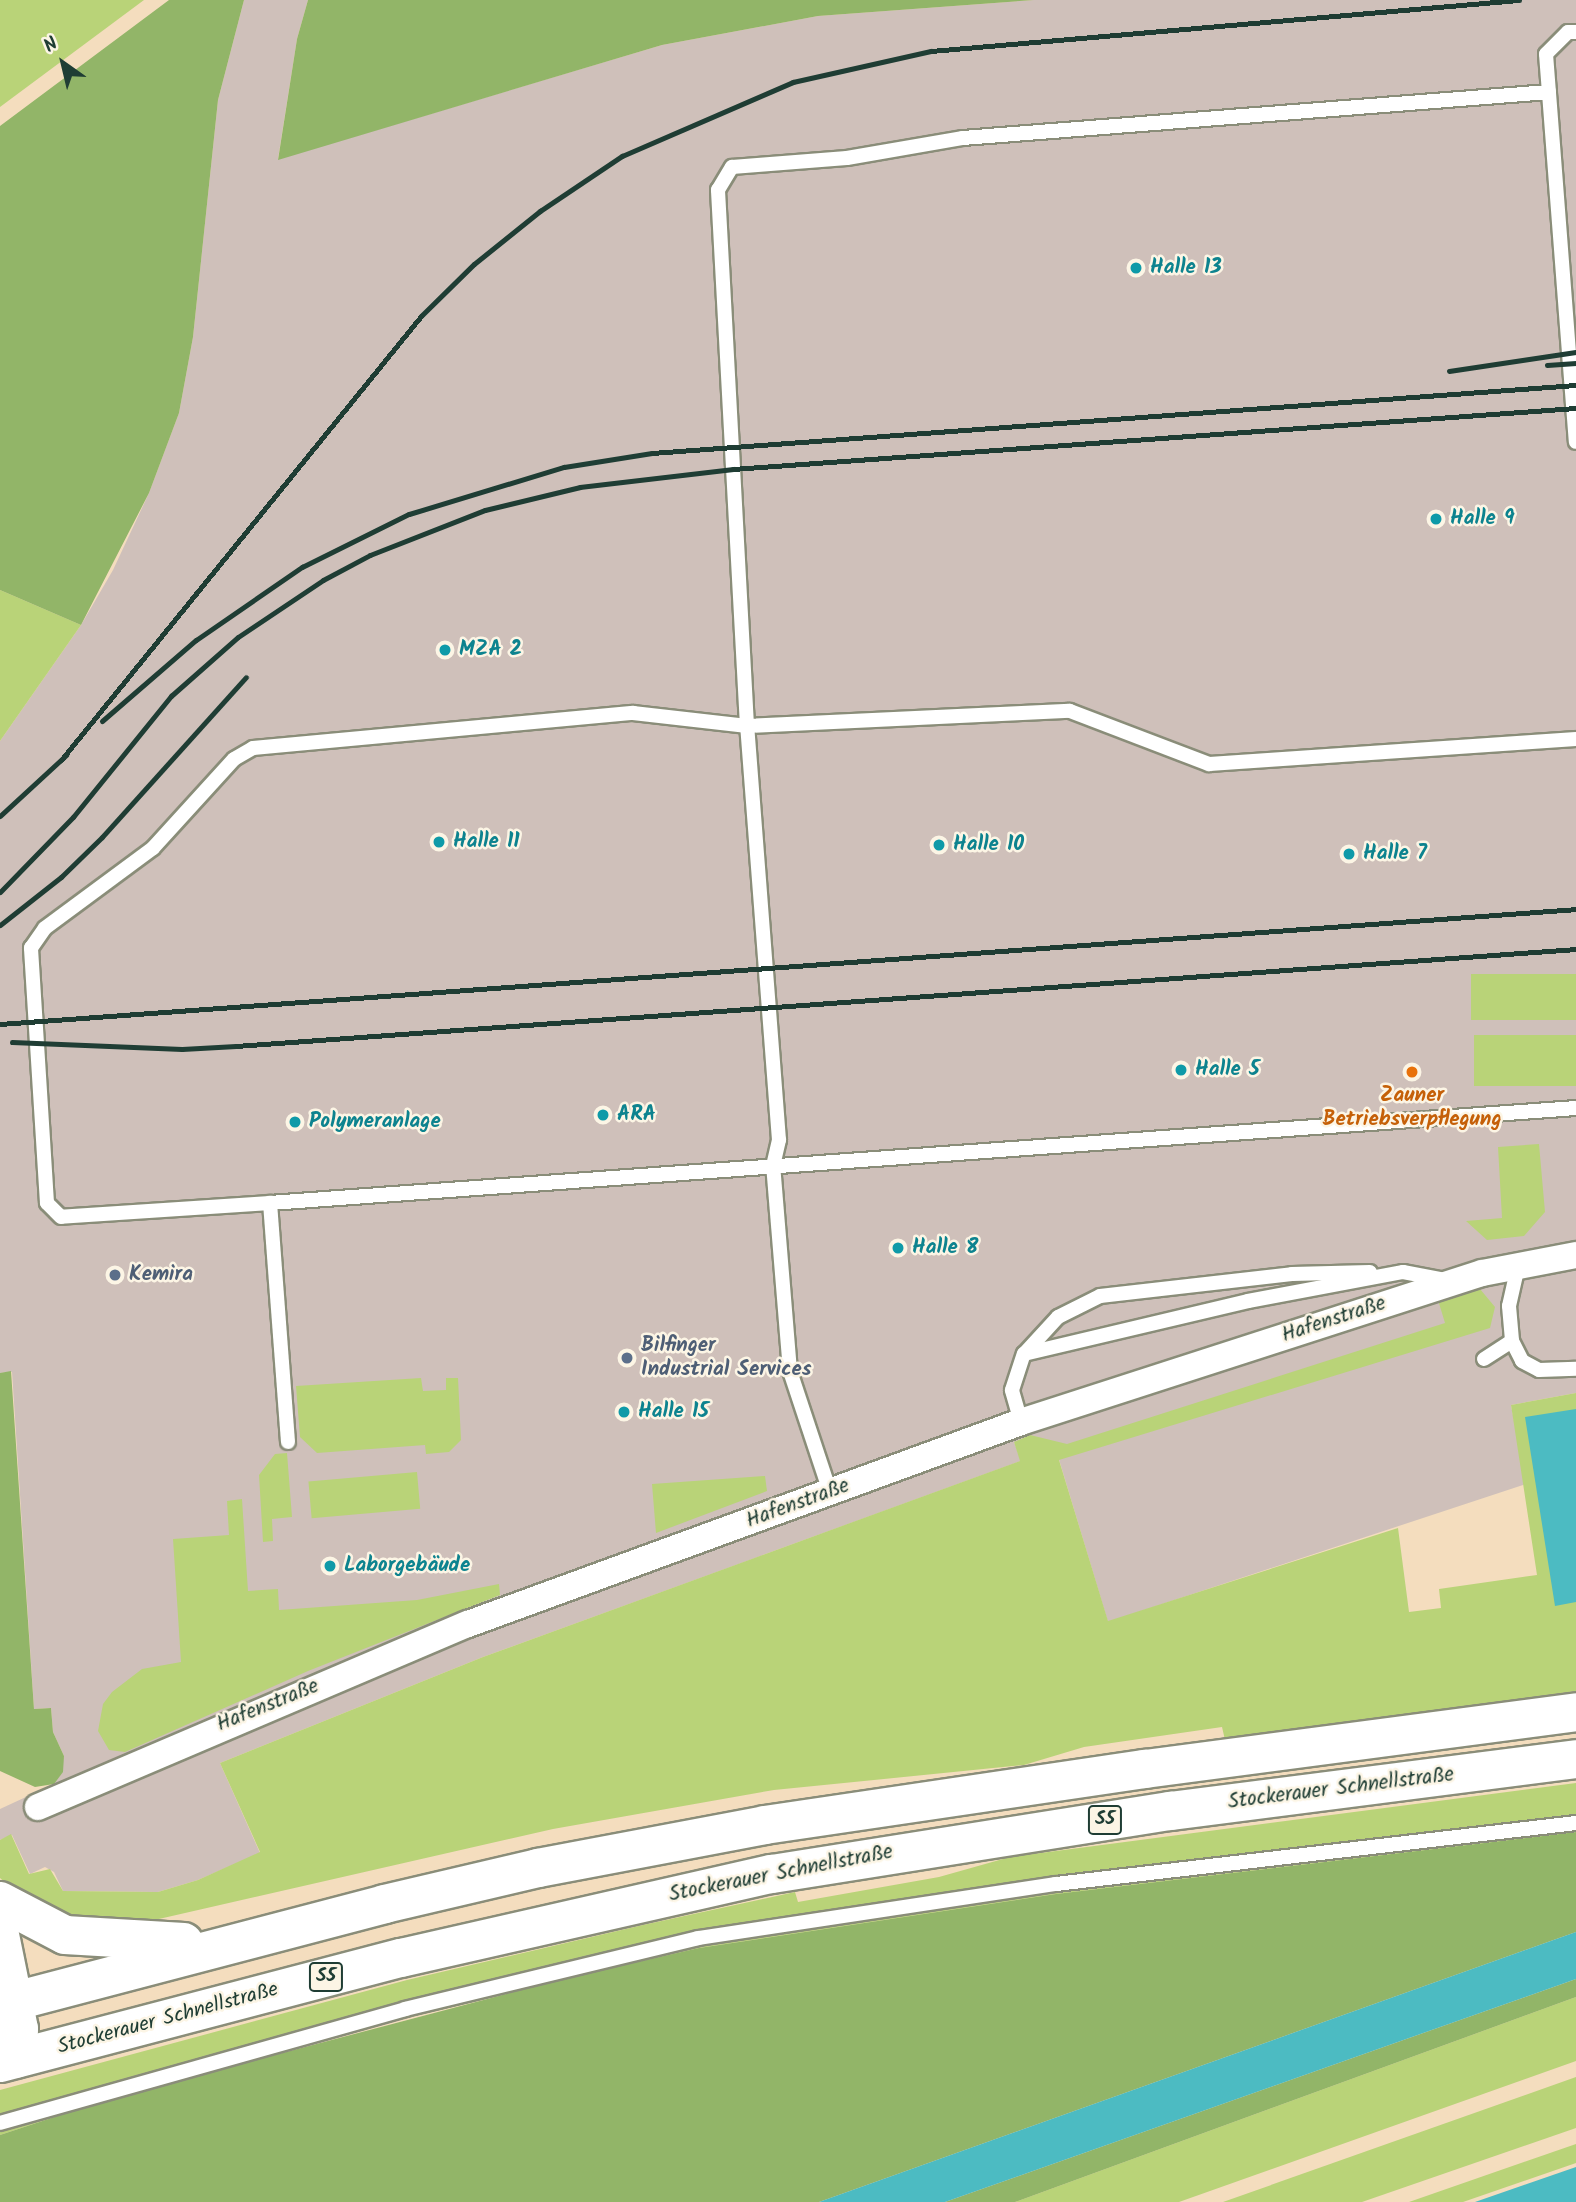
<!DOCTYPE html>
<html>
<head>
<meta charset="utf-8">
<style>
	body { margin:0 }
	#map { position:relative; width:1576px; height:2202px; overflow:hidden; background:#f4ddbe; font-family:Kalam,sans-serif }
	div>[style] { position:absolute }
	.industrial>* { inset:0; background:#cfc0ba }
	.green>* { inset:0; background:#b9d378; transform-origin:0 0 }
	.forest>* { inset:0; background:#92b568 }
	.water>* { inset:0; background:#4cbbc2 }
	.roads { filter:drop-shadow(2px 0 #8a8d79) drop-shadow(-2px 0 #8a8d79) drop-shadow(0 2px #8a8d79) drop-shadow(0 -2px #8a8d79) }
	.service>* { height:14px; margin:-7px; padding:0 7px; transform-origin:7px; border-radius:7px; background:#fff }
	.minor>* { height:26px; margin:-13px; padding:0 13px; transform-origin:13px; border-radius:13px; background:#fff }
	.trunk>* { height:38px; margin:-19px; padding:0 19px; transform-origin:19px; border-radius:19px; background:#fff }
	.rail>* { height:5px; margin:-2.5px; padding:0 2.5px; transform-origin:2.5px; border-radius:2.5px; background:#1f3d34 }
	.dots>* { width:19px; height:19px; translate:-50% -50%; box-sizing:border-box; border:4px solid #fcf5e5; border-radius:50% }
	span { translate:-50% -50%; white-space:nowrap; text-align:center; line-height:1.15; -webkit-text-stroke:5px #fcf5e5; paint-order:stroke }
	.shield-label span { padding:2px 5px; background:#fcf5e5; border:2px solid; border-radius:5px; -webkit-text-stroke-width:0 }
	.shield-label { font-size:19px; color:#1f3d34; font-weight:700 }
	.culture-label { font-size:21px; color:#0d838f; font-weight:700 }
	.left { translate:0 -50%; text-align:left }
	.food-label { font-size:21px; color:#c56008; font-weight:700 }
	.service-label { font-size:21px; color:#4e5e75; font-weight:700 }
	.street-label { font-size:21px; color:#1f3d34 }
	.north { position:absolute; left:28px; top:28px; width:70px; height:70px; -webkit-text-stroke:5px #fcf5e5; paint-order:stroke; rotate:326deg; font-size:19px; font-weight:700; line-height:28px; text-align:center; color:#1f3d34 }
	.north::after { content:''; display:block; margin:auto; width:24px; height:32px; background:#1f3d34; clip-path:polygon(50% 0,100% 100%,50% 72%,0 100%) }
</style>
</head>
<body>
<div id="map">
	<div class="industrial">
		<div style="clip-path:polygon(244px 0,308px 0,297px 39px,278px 159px,662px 45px,818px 16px,1034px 0,1576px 0,1576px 1393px,1511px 1405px,1526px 1484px,1108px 1622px,1054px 1443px,1014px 1442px,1021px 1461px,483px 1657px,220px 1763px,260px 1853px,198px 1880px,158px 1892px,63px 1891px,54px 1872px,45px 1867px,30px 1874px,12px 1835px,0 1840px,0 1809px,54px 1784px,64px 1756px,53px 1732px,51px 1708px,34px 1709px,12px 1372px,0 1373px,0 741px,81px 625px,113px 570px,149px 493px,179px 413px,193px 337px,218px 100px)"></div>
	</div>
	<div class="green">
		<div style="clip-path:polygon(0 0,144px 0,0 107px)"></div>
		<div style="clip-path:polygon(0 590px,81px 625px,0 741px)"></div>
		<div style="left:1576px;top:974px;width:46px;height:105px;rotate:90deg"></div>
		<div style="left:1576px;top:1035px;width:51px;height:102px;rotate:90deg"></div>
		<div style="clip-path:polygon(1539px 1144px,1545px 1212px,1524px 1236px,1487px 1240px,1466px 1221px,1502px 1218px,1498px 1147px)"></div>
		<div style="clip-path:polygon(1480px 1289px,1495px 1307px,1490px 1328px,1059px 1460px,1108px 1621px,1398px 1528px,1409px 1612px,1441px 1608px,1439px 1589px,1537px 1575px,1511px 1405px,1576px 1393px,1576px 1691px,1225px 1740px,1222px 1727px,1084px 1747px,1024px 1765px,774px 1790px,553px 1829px,137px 1924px,72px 1923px,27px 1902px,0 1878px,0 1840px,11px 1834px,29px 1874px,50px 1869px,63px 1891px,158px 1892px,198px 1880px,260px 1852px,220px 1763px,483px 1657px,1020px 1461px,1014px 1442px,1030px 1435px,1067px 1444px,1445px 1323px,1438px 1300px)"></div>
		<div style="clip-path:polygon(421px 1378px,423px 1391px,446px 1390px,446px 1378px,458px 1378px,461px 1440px,449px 1452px,426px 1454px,425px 1445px,317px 1453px,300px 1437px,296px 1386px)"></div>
		<div style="clip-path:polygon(287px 1453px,292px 1517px,272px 1519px,273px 1541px,263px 1542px,259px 1475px,275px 1454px)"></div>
		<div style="left:417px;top:1472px;width:37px;height:109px;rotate:85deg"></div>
		<div style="clip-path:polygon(765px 1476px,767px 1491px,656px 1533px,652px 1484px)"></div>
		<div style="clip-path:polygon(242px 1499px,248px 1591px,278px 1589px,279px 1610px,417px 1600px,499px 1584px,500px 1595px,308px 1671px,125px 1752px,109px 1750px,98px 1731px,103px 1704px,112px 1692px,142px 1669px,181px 1662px,173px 1539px,229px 1535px,227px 1501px)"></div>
		<div style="clip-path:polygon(1576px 1783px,1576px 1832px,1056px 1894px,699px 1948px,407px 2018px,112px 2098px,0 2135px,0 2090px,407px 1980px,643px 1925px,795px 1892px,798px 1902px,939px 1877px,1010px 1857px)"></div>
		<div style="clip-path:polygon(1576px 1997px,1576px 2061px,1179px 2202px,1015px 2202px)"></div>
		<div style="clip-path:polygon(1576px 2077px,1576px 2128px,1362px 2202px,1223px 2202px)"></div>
		<div style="clip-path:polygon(1576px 2144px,1576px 2163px,1463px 2202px,1409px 2202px)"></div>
	</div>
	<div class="forest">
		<div style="clip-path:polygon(169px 0,244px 0,218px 100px,193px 337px,179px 413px,149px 493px,81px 625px,0 590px,0 126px)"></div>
		<div style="clip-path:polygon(308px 0,1034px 0,818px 16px,662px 45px,278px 160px,297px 39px)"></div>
		<div style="clip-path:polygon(11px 1371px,34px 1709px,51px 1708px,53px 1732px,64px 1756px,63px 1772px,54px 1784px,35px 1787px,0 1771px,0 1373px)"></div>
		<div style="clip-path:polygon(1576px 1832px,1576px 1932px,819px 2202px,0 2202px,0 2135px,112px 2098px,555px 1981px,699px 1948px,1056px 1894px)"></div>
		<div style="clip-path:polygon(1576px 1979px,1576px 1997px,1015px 2202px,945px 2202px)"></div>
	</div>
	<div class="water">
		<div style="clip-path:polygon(1576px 1409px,1576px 1602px,1555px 1606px,1525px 1417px)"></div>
		<div style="clip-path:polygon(1576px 1932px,1576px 1979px,945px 2202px,819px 2202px)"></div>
		<div style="clip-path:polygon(1576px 2167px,1576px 2202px,1475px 2202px)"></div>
	</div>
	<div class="roads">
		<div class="service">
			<div style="left:1576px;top:32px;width:8px;rotate:180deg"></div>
			<div style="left:1568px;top:32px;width:31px;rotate:135deg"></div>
			<div style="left:1546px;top:54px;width:389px;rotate:85.6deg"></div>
			<div style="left:270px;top:1203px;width:209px;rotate:176.2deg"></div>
			<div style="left:61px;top:1217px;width:20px;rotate:-135deg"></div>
			<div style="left:47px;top:1203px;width:256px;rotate:-93.6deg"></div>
			<div style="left:31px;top:948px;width:24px;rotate:-55deg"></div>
			<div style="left:45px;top:928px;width:134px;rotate:-36.5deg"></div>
			<div style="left:153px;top:848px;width:120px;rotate:-47.7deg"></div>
			<div style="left:234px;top:759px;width:22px;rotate:-30deg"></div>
			<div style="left:253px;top:748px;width:382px;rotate:-5.3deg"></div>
			<div style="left:633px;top:713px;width:115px;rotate:6.5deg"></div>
			<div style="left:747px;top:726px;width:323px;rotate:-2.7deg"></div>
			<div style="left:1070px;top:711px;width:149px;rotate:20.9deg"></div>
			<div style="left:1209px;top:764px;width:368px;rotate:-3.9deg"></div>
			<div style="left:1518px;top:1266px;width:41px;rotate:102.7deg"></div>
			<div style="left:1509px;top:1306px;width:35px;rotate:85deg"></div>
			<div style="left:1512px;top:1341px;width:22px;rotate:63deg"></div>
			<div style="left:1522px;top:1361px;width:19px;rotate:28deg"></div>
			<div style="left:1539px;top:1370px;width:37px;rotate:-2deg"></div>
			<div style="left:1025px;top:1353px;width:49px;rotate:-47.5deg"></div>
			<div style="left:1058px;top:1317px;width:47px;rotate:-26.6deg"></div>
			<div style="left:1100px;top:1296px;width:193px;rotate:-6.5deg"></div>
			<div style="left:1292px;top:1274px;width:78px;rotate:-1.5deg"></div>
			<div style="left:1484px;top:1359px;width:33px;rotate:-33deg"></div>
			<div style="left:1021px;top:1422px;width:33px;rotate:-106deg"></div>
			<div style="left:1012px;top:1390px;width:38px;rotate:-72deg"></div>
			<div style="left:1024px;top:1354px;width:230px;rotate:-13.3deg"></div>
			<div style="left:1248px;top:1301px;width:158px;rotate:-10.6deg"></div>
			<div style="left:1403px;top:1272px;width:44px;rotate:10.5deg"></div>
			<div style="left:288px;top:1442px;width:240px;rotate:-94.3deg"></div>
			<div style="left:270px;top:1203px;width:1309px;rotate:-4.16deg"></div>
			<div style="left:830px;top:1492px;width:127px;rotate:-108.3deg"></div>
			<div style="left:790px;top:1371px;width:206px;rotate:-94.7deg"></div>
			<div style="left:773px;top:1166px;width:27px;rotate:-77deg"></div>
			<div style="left:779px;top:1140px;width:415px;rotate:-94.4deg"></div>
			<div style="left:747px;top:726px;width:537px;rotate:-93.1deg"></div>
			<div style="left:718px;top:190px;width:27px;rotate:-59deg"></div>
			<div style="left:732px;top:167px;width:115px;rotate:-4.5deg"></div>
			<div style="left:847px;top:158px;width:118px;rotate:-9.8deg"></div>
			<div style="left:963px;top:138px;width:588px;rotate:-4.49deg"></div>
			<div style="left:0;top:2123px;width:421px;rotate:-15.7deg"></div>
			<div style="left:405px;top:2009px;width:301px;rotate:-13.6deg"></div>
			<div style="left:698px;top:1938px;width:362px;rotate:-8.6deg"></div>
			<div style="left:1056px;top:1884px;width:524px;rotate:-6.69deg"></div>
		</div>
		<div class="minor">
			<div style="left:38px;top:1807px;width:467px;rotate:-23.1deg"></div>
			<div style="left:468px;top:1624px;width:589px;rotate:-20.07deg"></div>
			<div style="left:1021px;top:1422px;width:484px;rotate:-17.9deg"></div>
			<div style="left:1482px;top:1273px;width:96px;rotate:-10.8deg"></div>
		</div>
		<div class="trunk">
			<div style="left:0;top:1901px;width:73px;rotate:27.6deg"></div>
			<div style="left:65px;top:1935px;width:119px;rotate:3.4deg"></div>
			<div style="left:0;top:1935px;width:96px;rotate:78.6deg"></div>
			<div style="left:19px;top:2029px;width:30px;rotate:96deg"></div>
			<div style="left:0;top:2005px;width:398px;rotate:-14.7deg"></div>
			<div style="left:385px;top:1904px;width:157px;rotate:-13.2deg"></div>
			<div style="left:538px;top:1868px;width:231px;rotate:-10.7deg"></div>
			<div style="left:765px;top:1825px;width:384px;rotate:-8.4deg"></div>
			<div style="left:1145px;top:1769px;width:435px;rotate:-7.5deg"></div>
			<div style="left:0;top:2063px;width:415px;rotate:-14.7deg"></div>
			<div style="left:401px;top:1958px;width:380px;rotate:-12.8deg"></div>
			<div style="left:772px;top:1874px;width:404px;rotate:-9deg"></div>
			<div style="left:1171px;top:1811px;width:408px;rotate:-7.3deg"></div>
		</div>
	</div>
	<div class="rail">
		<div style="left:1547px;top:365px;width:29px;rotate:-4deg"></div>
		<div style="left:1449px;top:371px;width:128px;rotate:-8.5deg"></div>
		<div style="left:102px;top:721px;width:124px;rotate:-40.8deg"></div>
		<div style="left:196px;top:640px;width:129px;rotate:-34.6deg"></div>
		<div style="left:302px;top:567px;width:119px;rotate:-26.4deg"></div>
		<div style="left:409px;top:514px;width:162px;rotate:-16.9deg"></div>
		<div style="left:564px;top:467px;width:89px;rotate:-9deg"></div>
		<div style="left:652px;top:453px;width:926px;rotate:-4.21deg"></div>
		<div style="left:61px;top:760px;width:572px;rotate:-50.96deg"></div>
		<div style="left:421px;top:316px;width:74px;rotate:-44.5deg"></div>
		<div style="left:474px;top:264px;width:85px;rotate:-38.8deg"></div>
		<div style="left:540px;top:211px;width:99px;rotate:-33.9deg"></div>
		<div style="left:622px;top:156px;width:186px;rotate:-23.4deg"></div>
		<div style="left:793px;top:82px;width:141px;rotate:-12.7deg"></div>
		<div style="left:931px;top:51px;width:590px;rotate:-4.96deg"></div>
		<div style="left:0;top:816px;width:90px;rotate:-42.7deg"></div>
		<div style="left:0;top:892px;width:105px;rotate:-45.8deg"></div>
		<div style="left:73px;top:817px;width:156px;rotate:-51deg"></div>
		<div style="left:171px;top:696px;width:89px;rotate:-41.4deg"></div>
		<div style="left:238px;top:637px;width:102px;rotate:-33.8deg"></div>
		<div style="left:323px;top:580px;width:53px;rotate:-28deg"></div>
		<div style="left:370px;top:555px;width:123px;rotate:-21.4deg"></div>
		<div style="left:485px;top:510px;width:98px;rotate:-13.6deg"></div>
		<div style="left:580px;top:487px;width:154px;rotate:-6.7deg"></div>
		<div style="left:733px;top:469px;width:845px;rotate:-4.14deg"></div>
		<div style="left:0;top:925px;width:78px;rotate:-38.2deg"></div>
		<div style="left:61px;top:877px;width:57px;rotate:-44.3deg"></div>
		<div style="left:102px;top:837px;width:215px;rotate:-48deg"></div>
		<div style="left:0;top:1024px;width:1580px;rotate:-4.17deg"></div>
		<div style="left:12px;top:1042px;width:170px;rotate:2.4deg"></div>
		<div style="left:182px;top:1049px;width:54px;rotate:-3.2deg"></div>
		<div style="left:236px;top:1046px;width:1344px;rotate:-4.14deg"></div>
	</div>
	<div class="dots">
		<div style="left:1136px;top:268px;background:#0f9aa8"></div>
		<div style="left:1436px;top:519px;background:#0f9aa8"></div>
		<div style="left:445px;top:650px;background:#0f9aa8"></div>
		<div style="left:439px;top:842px;background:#0f9aa8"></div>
		<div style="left:939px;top:845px;background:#0f9aa8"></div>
		<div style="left:1349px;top:854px;background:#0f9aa8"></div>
		<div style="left:1181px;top:1070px;background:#0f9aa8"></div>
		<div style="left:1412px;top:1072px;background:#e8710a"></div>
		<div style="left:603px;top:1115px;background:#0f9aa8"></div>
		<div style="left:295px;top:1122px;background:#0f9aa8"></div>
		<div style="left:898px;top:1248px;background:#0f9aa8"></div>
		<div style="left:115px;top:1275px;background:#5c6f8a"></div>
		<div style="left:627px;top:1358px;background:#5c6f8a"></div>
		<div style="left:624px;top:1412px;background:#0f9aa8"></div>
		<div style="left:330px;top:1566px;background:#0f9aa8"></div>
	</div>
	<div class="shield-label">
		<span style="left:1105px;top:1820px">S5</span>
		<span style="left:326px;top:1977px">S5</span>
	</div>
	<div class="culture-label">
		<span class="left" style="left:1150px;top:268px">Halle 13</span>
		<span class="left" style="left:1450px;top:519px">Halle 9</span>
		<span class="left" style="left:459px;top:650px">MZA 2</span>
		<span class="left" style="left:453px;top:842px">Halle 11</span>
		<span class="left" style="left:953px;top:845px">Halle 10</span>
		<span class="left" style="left:1363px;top:854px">Halle 7</span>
		<span class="left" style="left:1195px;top:1070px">Halle 5</span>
		<span class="left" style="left:617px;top:1115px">ARA</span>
		<span class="left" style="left:309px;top:1122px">Polymeranlage</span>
		<span class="left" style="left:912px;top:1248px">Halle 8</span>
		<span class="left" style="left:638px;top:1412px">Halle 15</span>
		<span class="left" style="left:344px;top:1566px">Laborgebäude</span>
	</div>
	<div class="food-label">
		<span style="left:1412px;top:1108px">Zauner<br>Betriebsverpflegung</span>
	</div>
	<div class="service-label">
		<span class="left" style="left:129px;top:1275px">Kemira</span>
		<span class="left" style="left:641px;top:1358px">Bilfinger<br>Industrial Services</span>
	</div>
	<div class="street-label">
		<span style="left:1334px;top:1320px;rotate:-18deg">Hafenstraße</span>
		<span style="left:798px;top:1504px;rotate:-20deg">Hafenstraße</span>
		<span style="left:268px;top:1706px;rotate:-22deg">Hafenstraße</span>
		<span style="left:1341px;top:1789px;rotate:-7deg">Stockerauer Schnellstraße</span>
		<span style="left:781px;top:1874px;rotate:-11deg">Stockerauer Schnellstraße</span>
		<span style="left:168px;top:2019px;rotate:-15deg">Stockerauer Schnellstraße</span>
	</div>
	<div class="north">N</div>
</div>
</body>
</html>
